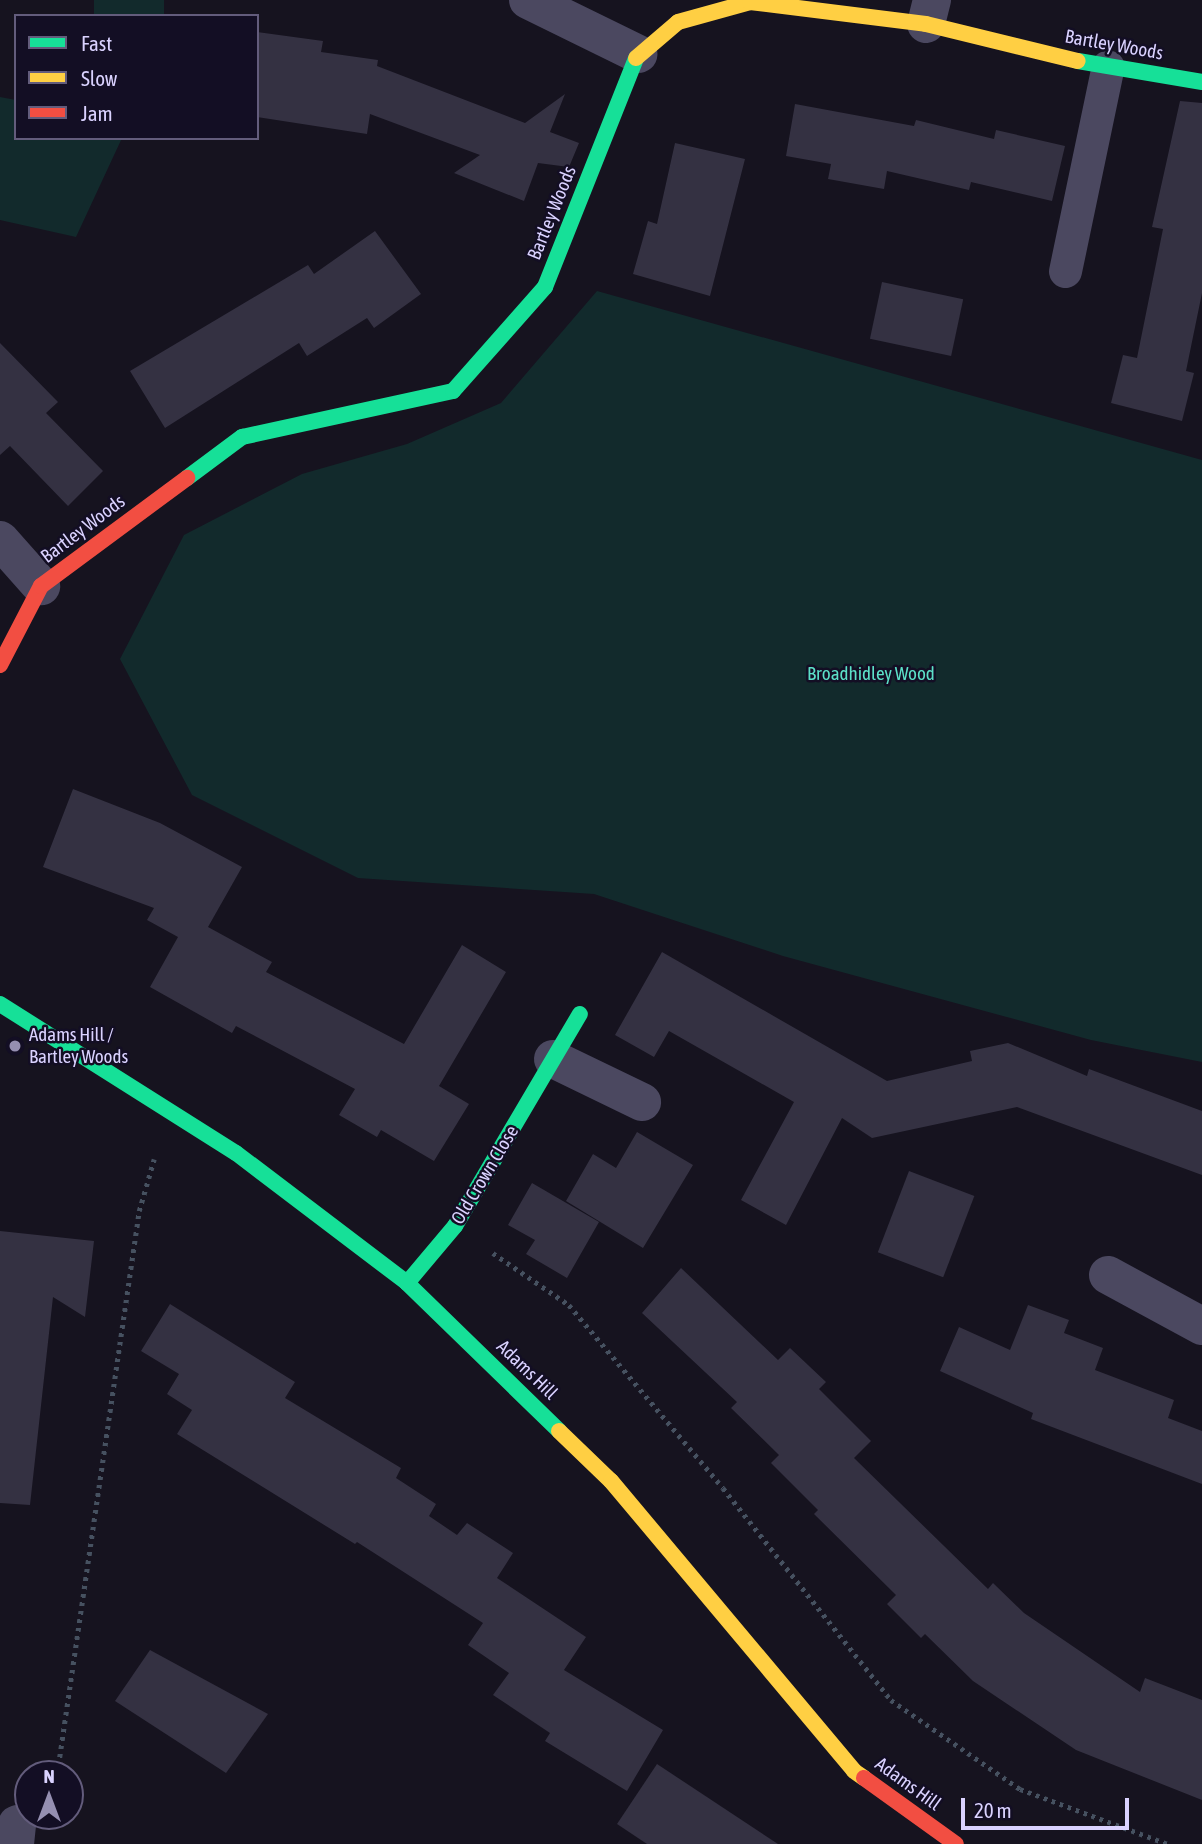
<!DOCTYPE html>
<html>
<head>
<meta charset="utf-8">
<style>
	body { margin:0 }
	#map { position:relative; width:1202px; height:1844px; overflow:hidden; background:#16131f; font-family:"Asap Condensed",sans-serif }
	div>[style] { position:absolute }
	.green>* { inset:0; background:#122a2c; transform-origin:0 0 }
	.building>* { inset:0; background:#343142; transform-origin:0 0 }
	.path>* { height:4.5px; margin-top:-2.25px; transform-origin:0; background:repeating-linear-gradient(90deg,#465160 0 3.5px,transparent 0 8.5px) }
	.lane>* { height:33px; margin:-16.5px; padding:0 16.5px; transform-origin:16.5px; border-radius:16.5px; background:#4b4860 }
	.street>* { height:38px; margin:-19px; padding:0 19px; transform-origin:19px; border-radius:19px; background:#4b4860 }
	.fast>* { height:16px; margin:-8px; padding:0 8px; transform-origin:8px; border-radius:8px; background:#16e098 }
	.slow>* { height:16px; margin:-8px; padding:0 8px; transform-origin:8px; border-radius:8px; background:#ffcf43 }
	.jam>* { height:16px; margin:-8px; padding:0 8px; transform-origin:8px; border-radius:8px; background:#f24e42 }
	.dots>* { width:19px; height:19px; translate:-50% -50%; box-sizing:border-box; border:4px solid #130e24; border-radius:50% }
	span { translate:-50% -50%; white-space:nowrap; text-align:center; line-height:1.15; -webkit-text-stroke:5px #130e24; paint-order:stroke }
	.street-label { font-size:19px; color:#dad2ff }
	.park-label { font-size:19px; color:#5ce0c8 }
	.poi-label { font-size:19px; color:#dad2ff }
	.left { translate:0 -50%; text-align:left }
	.legend { position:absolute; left:14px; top:14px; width:245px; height:126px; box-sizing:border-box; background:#130e24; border:2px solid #635c7c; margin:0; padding:9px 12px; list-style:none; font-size:21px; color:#dad2ff }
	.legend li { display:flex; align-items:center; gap:14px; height:35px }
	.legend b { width:35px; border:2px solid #635c7c }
	.north { position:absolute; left:14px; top:1760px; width:70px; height:70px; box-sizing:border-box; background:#130e24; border:2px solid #635c7c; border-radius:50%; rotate:0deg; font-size:19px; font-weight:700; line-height:28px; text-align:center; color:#dad2ff }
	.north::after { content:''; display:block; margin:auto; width:24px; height:32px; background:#958fb1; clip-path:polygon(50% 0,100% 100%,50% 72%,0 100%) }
	.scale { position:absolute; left:961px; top:1798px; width:168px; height:32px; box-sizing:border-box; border:4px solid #dad2ff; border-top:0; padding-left:9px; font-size:21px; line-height:24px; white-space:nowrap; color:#dad2ff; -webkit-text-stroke:5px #130e24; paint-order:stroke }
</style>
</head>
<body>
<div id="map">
	<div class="green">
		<div style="left:94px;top:0;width:70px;height:16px"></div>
		<div style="clip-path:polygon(0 97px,16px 100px,16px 138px,122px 138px,76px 237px,0 220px)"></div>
		<div style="clip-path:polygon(597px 291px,1202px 460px,1202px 1062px,1091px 1040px,783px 956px,594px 894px,358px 878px,192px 795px,120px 659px,184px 535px,302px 474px,407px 444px,501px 403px)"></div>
	</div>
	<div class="building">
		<div style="clip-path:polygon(257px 32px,323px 41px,321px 52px,378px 60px,377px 66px,525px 123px,565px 94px,550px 132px,579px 143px,569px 167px,538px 163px,524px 201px,454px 173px,480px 155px,370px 114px,367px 134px,257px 117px)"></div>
		<div style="clip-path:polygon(1180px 101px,1202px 103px,1202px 293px,1186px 371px,1194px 373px,1182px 421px,1111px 403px,1123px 355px,1137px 358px,1163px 229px,1152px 227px)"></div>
		<div style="clip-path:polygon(795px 104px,914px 126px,916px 120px,994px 139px,996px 130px,1065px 146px,1052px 201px,971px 182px,969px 190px,887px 171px,884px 189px,828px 179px,831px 164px,786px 156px)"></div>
		<div style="clip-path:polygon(675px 143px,745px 159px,710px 296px,633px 274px,648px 221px,657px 224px)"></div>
		<div style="clip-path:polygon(375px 231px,421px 294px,374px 328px,367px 318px,307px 356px,299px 343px,165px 428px,130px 371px,308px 265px,314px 274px)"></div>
		<div style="left:882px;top:282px;width:83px;height:58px;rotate:12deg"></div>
		<div style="clip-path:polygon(0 343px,58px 402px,46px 413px,103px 471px,68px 506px,10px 446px,0 455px)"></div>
		<div style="clip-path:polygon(73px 789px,160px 823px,242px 867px,208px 927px,272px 962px,266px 972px,404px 1044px,462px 945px,506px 972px,439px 1086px,469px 1104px,434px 1161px,381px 1130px,377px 1137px,339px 1115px,355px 1089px,236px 1026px,232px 1033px,150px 987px,178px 937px,147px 920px,154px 908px,43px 867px)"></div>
		<div style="clip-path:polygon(662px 952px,887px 1081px,972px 1061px,970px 1051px,1008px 1043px,1087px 1076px,1089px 1069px,1202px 1111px,1202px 1175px,1017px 1107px,872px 1138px,842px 1118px,786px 1225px,741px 1200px,794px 1102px,669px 1031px,654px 1057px,615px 1035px)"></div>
		<div style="clip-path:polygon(637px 1132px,693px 1165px,643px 1248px,566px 1201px,593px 1154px,616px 1168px)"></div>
		<div style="left:909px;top:1171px;width:70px;height:87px;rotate:21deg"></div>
		<div style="clip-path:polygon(532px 1183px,599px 1222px,567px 1278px,526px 1254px,535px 1240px,508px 1225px)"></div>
		<div style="clip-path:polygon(0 1231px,94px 1241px,85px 1317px,53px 1297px,30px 1505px,0 1503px)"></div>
		<div style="clip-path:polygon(681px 1268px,778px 1360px,790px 1348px,826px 1382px,819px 1389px,871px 1441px,854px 1458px,988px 1589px,993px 1583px,1024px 1613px,1140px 1692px,1145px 1678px,1202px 1700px,1202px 1800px,1076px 1750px,973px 1681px,925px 1634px,921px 1638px,887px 1604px,896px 1595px,814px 1514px,818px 1510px,771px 1463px,779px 1455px,731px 1408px,737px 1402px,642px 1313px)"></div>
		<div style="clip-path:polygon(170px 1304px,295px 1382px,285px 1398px,401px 1468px,396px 1478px,436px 1504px,429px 1516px,457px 1535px,467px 1523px,513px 1553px,497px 1578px,586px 1637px,564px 1670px,663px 1730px,627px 1791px,545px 1741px,550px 1733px,493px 1695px,509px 1673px,468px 1645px,483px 1623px,357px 1542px,355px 1544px,177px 1434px,192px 1410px,167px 1394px,179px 1374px,141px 1351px)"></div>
		<div style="clip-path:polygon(1028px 1305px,1069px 1320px,1064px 1333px,1103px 1348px,1095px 1370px,1174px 1400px,1168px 1418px,1202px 1431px,1202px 1484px,1031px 1419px,1033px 1413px,940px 1371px,959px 1327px,1010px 1350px)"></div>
		<div style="clip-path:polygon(150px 1650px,268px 1714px,226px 1773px,115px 1701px)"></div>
		<div style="clip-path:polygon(657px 1764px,778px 1844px,647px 1844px,617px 1824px)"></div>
	</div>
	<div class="path">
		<div style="left:493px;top:1253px;width:92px;rotate:34.4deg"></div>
		<div style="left:569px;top:1305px;width:239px;rotate:49.9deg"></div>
		<div style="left:723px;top:1488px;width:270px;rotate:51.6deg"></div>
		<div style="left:891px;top:1700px;width:157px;rotate:34.6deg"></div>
		<div style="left:1020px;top:1789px;width:158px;rotate:20.4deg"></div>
		<div style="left:57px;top:1774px;width:569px;rotate:-81.71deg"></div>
		<div style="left:139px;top:1211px;width:54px;rotate:-73.9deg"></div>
	</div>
	<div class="lane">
		<div style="left:1065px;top:271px;width:209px;rotate:-78.2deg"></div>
	</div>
	<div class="street">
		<div style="left:528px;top:0;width:123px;rotate:26.1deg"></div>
		<div style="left:926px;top:24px;width:25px;rotate:-76deg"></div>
		<div style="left:0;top:540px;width:62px;rotate:48.3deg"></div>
		<div style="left:553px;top:1059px;width:99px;rotate:25.8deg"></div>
		<div style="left:1108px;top:1275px;width:107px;rotate:28.5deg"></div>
		<div style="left:15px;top:1844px;width:20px;rotate:-84deg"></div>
	</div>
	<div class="fast">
		<div style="left:1078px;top:61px;width:126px;rotate:9.6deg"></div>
		<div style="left:187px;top:478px;width:69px;rotate:-36.7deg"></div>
		<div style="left:242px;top:437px;width:216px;rotate:-12.3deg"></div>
		<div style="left:453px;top:391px;width:139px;rotate:-48.5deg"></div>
		<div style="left:545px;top:287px;width:246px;rotate:-68.3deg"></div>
		<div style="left:0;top:1004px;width:279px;rotate:32.3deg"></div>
		<div style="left:236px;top:1153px;width:215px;rotate:37.2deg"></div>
		<div style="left:407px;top:1283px;width:212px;rotate:44.2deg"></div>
		<div style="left:407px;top:1283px;width:75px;rotate:-49.9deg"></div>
		<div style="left:455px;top:1226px;width:246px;rotate:-59.5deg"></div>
	</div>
	<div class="slow">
		<div style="left:636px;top:58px;width:55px;rotate:-40.6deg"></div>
		<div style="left:678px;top:22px;width:75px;rotate:-15.5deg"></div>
		<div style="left:750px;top:2px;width:177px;rotate:7.1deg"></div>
		<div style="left:926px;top:24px;width:156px;rotate:13.7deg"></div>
		<div style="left:559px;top:1431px;width:72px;rotate:43.9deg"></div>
		<div style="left:611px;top:1481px;width:378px;rotate:50deg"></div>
		<div style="left:854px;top:1771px;width:12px;rotate:35deg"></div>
	</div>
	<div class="jam">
		<div style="left:0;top:665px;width:89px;rotate:-62.6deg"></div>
		<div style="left:41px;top:586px;width:182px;rotate:-36.5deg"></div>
		<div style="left:864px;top:1778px;width:113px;rotate:35.7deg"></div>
	</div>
	<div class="dots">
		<div style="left:15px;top:1046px;background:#958fb1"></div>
	</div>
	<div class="street-label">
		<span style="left:1114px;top:45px;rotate:10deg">Bartley Woods</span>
		<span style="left:552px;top:213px;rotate:-68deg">Bartley Woods</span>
		<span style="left:83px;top:529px;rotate:-37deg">Bartley Woods</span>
		<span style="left:485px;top:1175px;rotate:-59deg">Old Crown Close</span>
		<span style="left:527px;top:1370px;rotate:44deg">Adams Hill</span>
		<span style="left:908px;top:1784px;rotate:36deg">Adams Hill</span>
	</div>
	<div class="park-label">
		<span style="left:871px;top:674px">Broadhidley Wood</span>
	</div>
	<div class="poi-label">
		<span class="left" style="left:29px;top:1046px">Adams Hill /<br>Bartley Woods</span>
	</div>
	<ul class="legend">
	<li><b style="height:9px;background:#16e098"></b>Fast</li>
	<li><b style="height:9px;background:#ffcf43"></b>Slow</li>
	<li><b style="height:9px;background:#f24e42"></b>Jam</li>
	</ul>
	<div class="north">N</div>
	<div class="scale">20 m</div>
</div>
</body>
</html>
